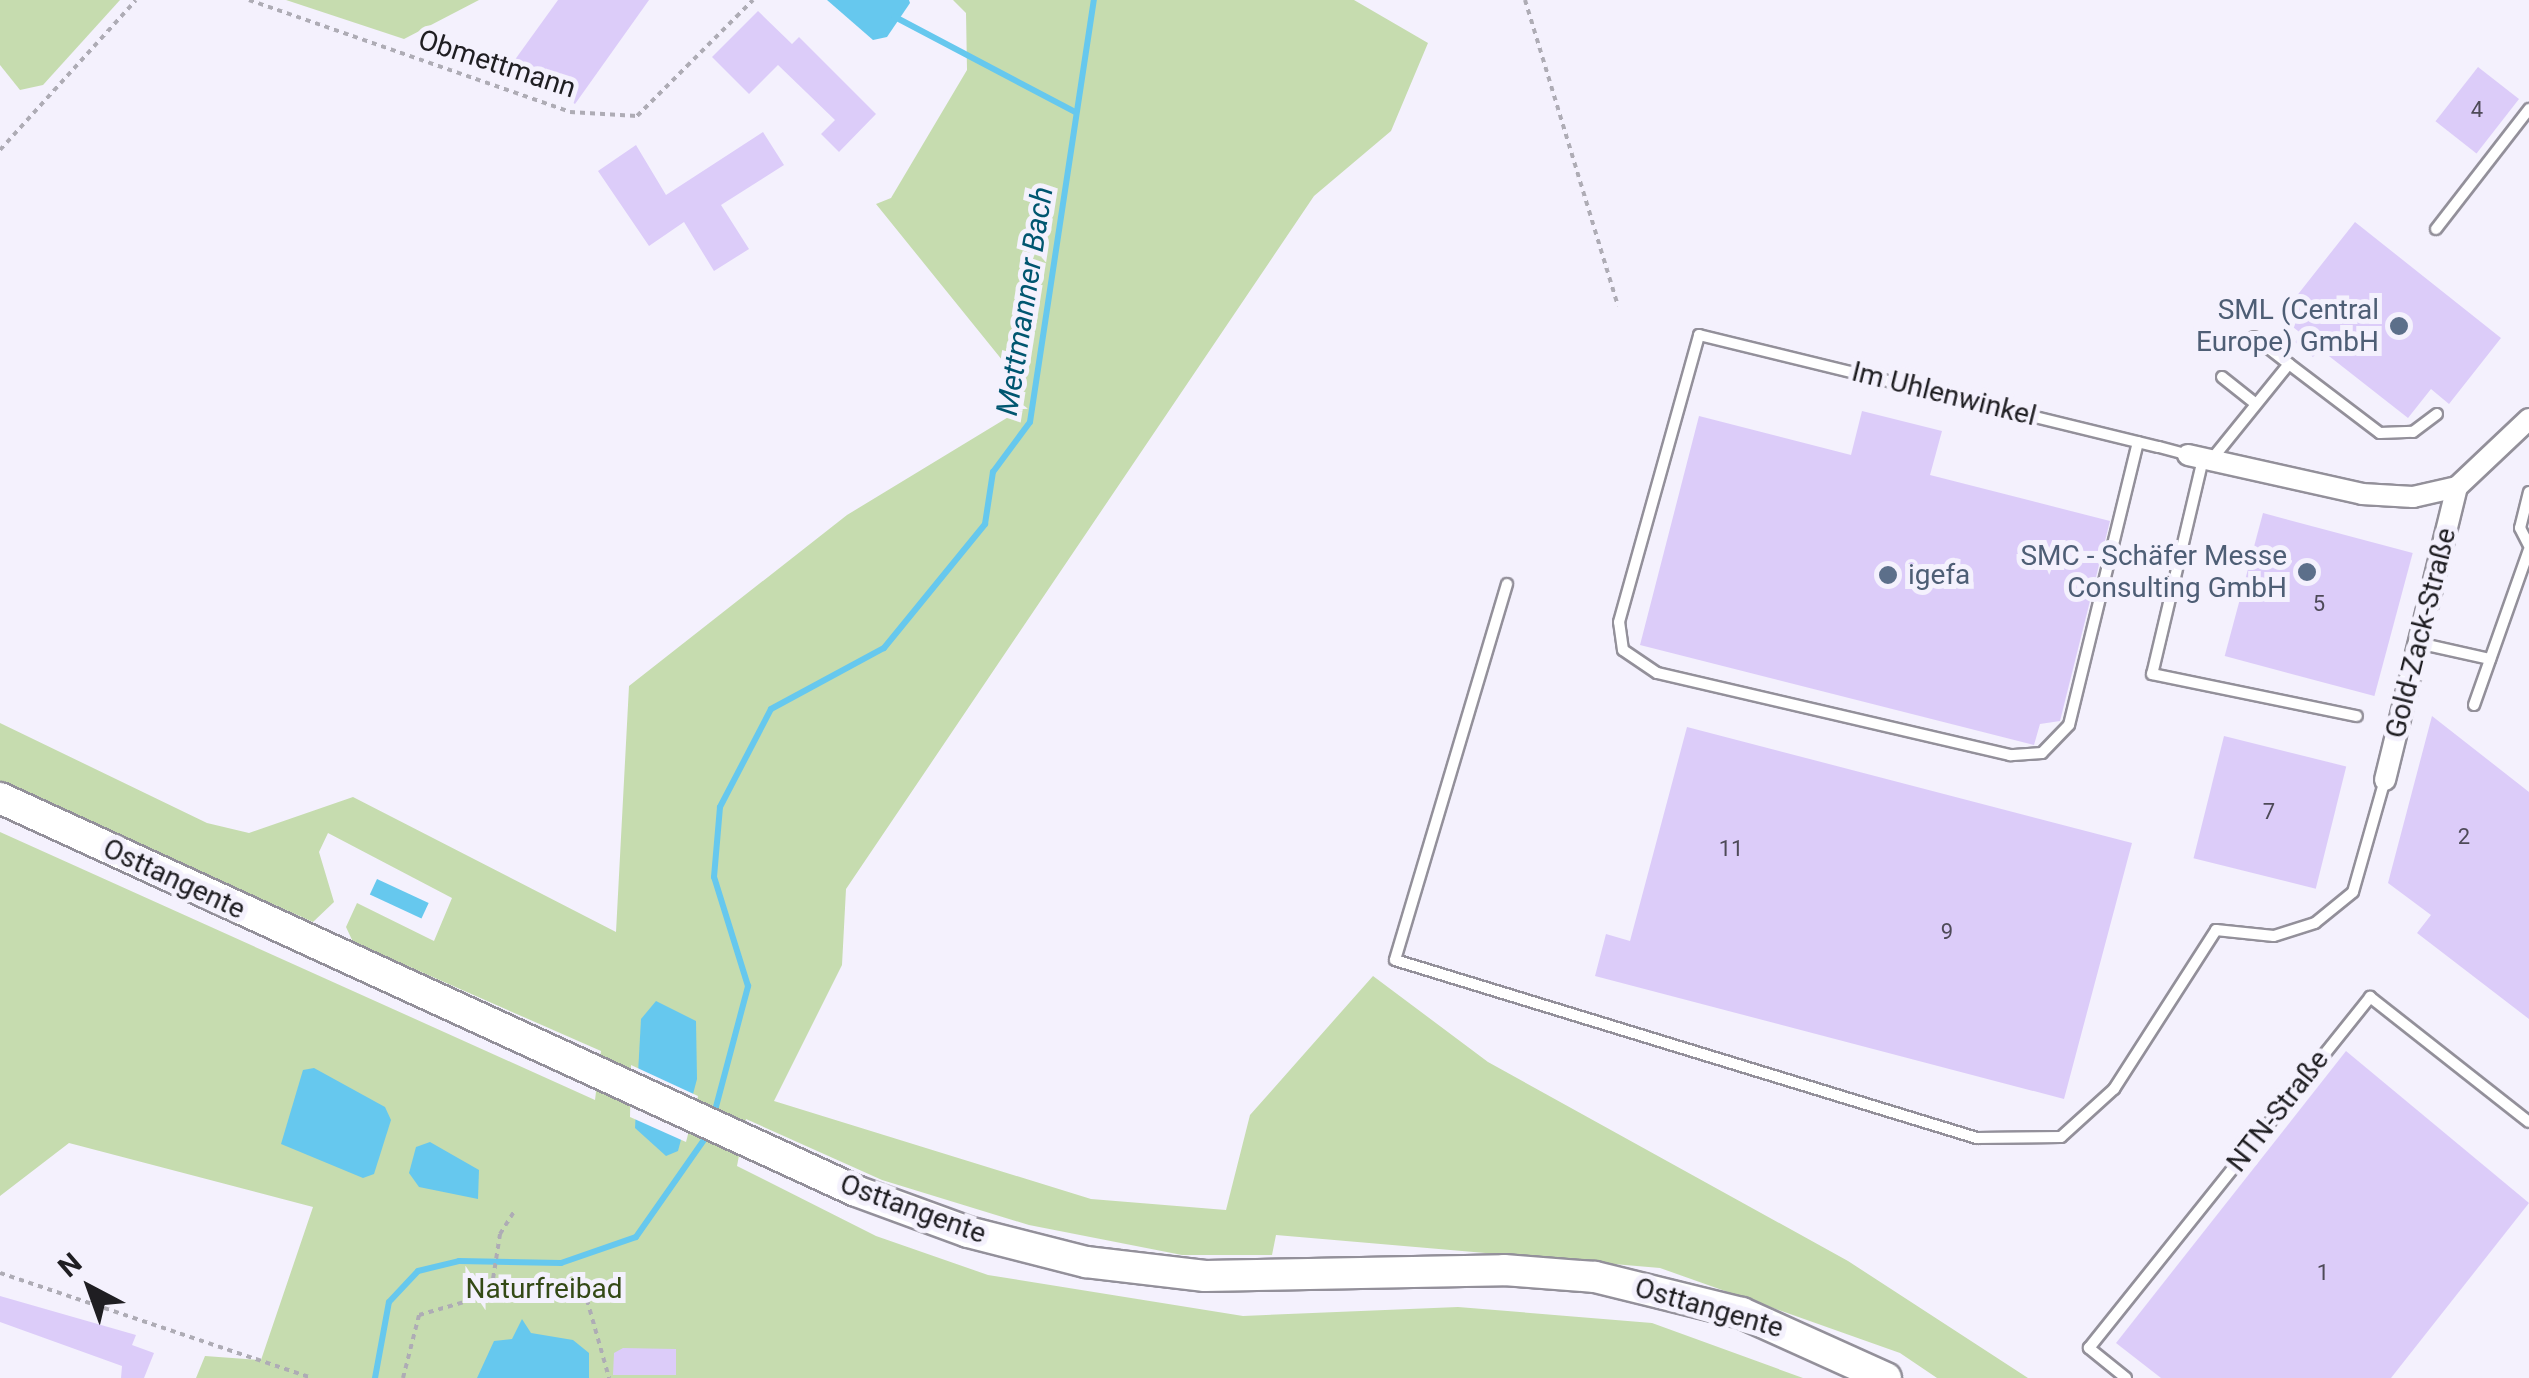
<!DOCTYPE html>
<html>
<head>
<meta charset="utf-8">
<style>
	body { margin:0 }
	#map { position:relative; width:2529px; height:1378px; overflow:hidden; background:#f4f1fd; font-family:Roboto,sans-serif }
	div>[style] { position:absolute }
	.green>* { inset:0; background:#c6dcaf }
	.water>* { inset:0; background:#66c8ee; transform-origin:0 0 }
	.pier>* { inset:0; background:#f4f1fd }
	.stream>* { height:6px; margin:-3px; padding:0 3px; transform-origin:3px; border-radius:3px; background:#66c8ee }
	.building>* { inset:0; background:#dcccf9; transform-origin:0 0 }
	.path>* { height:4px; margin-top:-2px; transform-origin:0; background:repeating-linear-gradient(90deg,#aeacb5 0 5px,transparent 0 10px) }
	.roads { filter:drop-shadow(2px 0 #93909a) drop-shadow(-2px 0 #93909a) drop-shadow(0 2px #93909a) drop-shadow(0 -2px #93909a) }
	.service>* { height:10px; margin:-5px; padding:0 5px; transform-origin:5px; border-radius:5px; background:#fff }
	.minor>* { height:20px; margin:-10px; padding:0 10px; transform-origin:10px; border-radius:10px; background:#fff }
	.secondary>* { height:30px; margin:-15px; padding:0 15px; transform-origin:15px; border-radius:15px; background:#fff }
	.dots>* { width:28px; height:28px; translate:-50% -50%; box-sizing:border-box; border:5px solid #f4f1fd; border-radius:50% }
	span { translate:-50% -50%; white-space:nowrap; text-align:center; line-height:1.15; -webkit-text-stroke:10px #f4f1fd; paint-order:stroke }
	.number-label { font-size:22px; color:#4e4a58 }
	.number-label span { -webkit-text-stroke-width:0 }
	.street-label { font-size:28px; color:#1f1e22 }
	.service-label { font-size:28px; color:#4e5e75 }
	.right { translate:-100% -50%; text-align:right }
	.left { translate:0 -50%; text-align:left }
	.park-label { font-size:28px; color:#344a16 }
	.water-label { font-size:30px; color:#005670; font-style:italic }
	.north { position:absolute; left:40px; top:1238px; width:100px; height:100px; -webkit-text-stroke:8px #f4f1fd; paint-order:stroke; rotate:319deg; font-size:28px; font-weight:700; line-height:40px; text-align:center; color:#1f1e22 }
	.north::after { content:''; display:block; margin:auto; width:35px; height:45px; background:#1f1e22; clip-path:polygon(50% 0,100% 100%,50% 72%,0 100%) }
</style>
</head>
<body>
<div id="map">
	<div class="green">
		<div style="clip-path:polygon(0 0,120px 0,43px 85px,20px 90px,0 65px)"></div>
		<div style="clip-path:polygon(286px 0,479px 0,404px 39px)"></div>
		<div style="clip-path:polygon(953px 0,1354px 0,1428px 43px,1391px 131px,1314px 196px,846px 889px,842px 965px,774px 1101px,1091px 1199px,1226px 1210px,1250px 1115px,1373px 976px,1488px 1062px,1848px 1261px,2028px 1378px,1937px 1378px,1900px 1353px,1660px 1268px,1276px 1235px,1272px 1255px,1182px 1255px,1029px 1225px,882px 1180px,746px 1119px,737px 1166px,876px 1236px,988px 1275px,1243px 1316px,1458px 1307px,1652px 1323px,1803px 1378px,196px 1378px,205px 1356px,261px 1360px,313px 1207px,69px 1143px,0 1196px,0 832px,595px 1100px,601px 1051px,353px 942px,346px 927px,357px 903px,434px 941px,452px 898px,328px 833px,319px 852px,334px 902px,313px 922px,0 783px,0 723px,207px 823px,249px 833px,353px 797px,616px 932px,629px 686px,847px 515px,1015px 413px,1015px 376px,876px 204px,891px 198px,967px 70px,966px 13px)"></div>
	</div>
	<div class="water">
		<div style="clip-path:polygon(827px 0,909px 0,910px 3px,887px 37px,873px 40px)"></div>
		<div style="left:377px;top:879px;width:57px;height:17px;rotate:25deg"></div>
		<div style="clip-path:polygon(656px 1001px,696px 1021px,697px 1079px,678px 1151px,666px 1156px,635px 1128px,641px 1019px)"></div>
		<div style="clip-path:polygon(314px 1068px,385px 1107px,391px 1120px,374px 1174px,363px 1178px,281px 1144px,303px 1070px)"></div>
		<div style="clip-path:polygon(430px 1142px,479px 1170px,478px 1199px,419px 1187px,409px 1173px,416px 1147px)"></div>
		<div style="clip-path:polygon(522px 1319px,531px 1333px,573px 1340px,589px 1353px,589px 1378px,477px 1378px,494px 1341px,512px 1339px)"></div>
	</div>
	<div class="pier">
		<div style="clip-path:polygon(631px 1065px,698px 1096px,686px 1142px,630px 1117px)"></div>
	</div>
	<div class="stream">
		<div style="left:895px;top:17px;width:204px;rotate:27.8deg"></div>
		<div style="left:713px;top:1118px;width:137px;rotate:-75.1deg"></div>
		<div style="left:748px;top:986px;width:114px;rotate:-107.3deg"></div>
		<div style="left:714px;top:877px;width:70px;rotate:-85.1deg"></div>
		<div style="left:720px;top:807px;width:110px;rotate:-62.5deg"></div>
		<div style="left:771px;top:709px;width:128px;rotate:-28.4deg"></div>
		<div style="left:884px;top:648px;width:160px;rotate:-50.8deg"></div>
		<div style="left:985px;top:524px;width:53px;rotate:-81.3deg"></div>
		<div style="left:993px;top:472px;width:62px;rotate:-53.5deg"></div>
		<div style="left:1030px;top:422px;width:427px;rotate:-81.4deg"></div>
		<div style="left:375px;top:1378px;width:77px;rotate:-79.6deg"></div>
		<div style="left:389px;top:1302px;width:42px;rotate:-46.9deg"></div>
		<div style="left:418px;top:1271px;width:42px;rotate:-13.7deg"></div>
		<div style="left:459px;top:1261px;width:102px;rotate:1.1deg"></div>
		<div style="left:561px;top:1263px;width:79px;rotate:-19.1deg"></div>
		<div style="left:636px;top:1237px;width:126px;rotate:-55deg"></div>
	</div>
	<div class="building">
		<div style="clip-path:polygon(558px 0,649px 0,575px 104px,514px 61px)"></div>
		<div style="clip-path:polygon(758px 11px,792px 44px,799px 37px,876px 114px,839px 152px,821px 134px,835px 120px,778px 65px,749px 94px,712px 57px)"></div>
		<div style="left:2478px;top:67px;width:52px;height:69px;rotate:38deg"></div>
		<div style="clip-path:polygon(763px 132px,784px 165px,721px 205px,749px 249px,714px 271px,684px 222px,649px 246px,598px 171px,636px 145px,666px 195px)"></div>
		<div style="clip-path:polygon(2355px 222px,2501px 338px,2449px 404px,2431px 389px,2408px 418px,2320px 349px,2313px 357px,2295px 342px,2302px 334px,2280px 317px)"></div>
		<div style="clip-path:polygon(1862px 411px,1942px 431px,1930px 475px,2110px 521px,2060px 721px,2040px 724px,2034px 745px,1640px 645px,1699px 416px,1851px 455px)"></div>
		<div style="left:2263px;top:513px;width:155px;height:148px;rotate:15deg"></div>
		<div style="clip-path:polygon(2432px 716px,2529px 792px,2529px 1019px,2417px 933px,2431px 915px,2388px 883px)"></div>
		<div style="clip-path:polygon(1687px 727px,2132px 843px,2064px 1099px,1595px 976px,1606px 934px,1630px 941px)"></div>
		<div style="left:2224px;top:736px;width:126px;height:126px;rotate:14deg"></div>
		<div style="clip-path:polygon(2346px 1051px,2529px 1203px,2391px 1378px,2161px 1378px,2116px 1343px)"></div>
		<div style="clip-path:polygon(0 1296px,136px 1335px,132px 1345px,154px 1353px,144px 1378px,121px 1378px,122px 1366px,0 1322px)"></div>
		<div style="clip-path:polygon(623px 1348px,676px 1349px,676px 1375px,613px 1375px,614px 1353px)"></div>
	</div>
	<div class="path">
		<div style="left:249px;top:0;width:340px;rotate:19.2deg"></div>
		<div style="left:570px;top:112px;width:67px;rotate:3.4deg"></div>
		<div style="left:637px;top:116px;width:164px;rotate:-45deg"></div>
		<div style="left:1525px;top:0;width:320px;rotate:73.1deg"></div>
		<div style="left:0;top:150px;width:202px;rotate:-47.8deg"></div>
		<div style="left:0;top:1273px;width:329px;rotate:18.6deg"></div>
		<div style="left:490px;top:1298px;width:65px;rotate:-81.1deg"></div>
		<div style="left:500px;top:1234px;width:26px;rotate:-58deg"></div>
		<div style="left:403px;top:1378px;width:65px;rotate:-75.7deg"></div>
		<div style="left:419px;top:1315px;width:61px;rotate:-16.1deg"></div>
		<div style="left:478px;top:1298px;width:109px;rotate:1.1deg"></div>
		<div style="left:587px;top:1300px;width:81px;rotate:74.2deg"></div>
	</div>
	<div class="roads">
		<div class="service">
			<div style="left:2436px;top:229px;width:152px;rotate:-52.2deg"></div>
			<div style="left:2289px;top:364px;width:114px;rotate:37.2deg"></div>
			<div style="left:2380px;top:433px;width:33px;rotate:-2deg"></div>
			<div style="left:2413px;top:432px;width:30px;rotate:-37deg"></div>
			<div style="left:2222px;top:377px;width:43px;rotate:38.5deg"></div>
			<div style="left:2138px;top:442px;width:291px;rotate:103.7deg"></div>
			<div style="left:2069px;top:725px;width:39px;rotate:134deg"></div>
			<div style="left:2042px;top:753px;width:32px;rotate:176deg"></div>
			<div style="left:2010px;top:755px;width:362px;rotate:-166.9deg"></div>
			<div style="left:1657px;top:673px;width:41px;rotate:-145.9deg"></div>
			<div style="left:1623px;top:650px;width:28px;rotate:-98deg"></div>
			<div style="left:1619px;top:622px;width:298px;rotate:-74.4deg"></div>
			<div style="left:1699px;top:335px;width:473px;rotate:13.7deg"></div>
			<div style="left:2159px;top:447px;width:30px;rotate:15deg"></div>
			<div style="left:2203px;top:459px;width:221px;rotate:103.3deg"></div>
			<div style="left:2152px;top:674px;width:209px;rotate:11.6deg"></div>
			<div style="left:2212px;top:459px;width:122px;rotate:-51deg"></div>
			<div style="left:2289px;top:364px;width:44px;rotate:-142.4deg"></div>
			<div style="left:2529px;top:492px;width:37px;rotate:104deg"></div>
			<div style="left:2520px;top:528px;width:20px;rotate:63deg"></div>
			<div style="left:1507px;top:584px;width:392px;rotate:106.6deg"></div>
			<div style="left:1395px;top:960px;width:609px;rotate:17.01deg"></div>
			<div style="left:1977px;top:1138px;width:84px;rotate:-0.7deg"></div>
			<div style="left:2061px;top:1137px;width:72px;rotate:-42.2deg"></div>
			<div style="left:2114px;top:1089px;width:189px;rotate:-57.3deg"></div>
			<div style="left:2216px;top:930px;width:58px;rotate:5.9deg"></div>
			<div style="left:2274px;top:936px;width:43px;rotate:-17.6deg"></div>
			<div style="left:2315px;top:923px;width:49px;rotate:-39.2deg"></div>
			<div style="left:2353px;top:892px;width:116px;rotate:-74.1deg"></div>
			<div style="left:2418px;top:643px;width:74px;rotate:12.5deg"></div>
			<div style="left:2474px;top:705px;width:164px;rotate:-70.5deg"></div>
			<div style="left:2126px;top:1378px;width:48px;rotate:-141deg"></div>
			<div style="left:2089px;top:1348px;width:450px;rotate:-51.3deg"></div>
			<div style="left:2370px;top:997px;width:202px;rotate:38.2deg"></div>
		</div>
		<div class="minor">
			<div style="left:2188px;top:455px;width:178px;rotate:12.6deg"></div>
			<div style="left:2362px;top:494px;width:51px;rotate:3.4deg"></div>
			<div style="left:2413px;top:497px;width:45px;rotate:-12.8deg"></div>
			<div style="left:2385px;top:780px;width:302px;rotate:-76.2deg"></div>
			<div style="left:2457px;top:487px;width:99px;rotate:-43.4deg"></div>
		</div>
		<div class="secondary">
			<div style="left:0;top:798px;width:942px;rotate:24.66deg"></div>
			<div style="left:856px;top:1191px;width:119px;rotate:20.1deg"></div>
			<div style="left:968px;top:1232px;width:122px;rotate:14.3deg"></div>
			<div style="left:1086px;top:1262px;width:120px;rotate:6.7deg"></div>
			<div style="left:1205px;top:1276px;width:299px;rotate:-1.1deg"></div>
			<div style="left:1504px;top:1270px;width:91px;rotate:4.4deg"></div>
			<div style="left:1595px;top:1277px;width:151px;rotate:13.8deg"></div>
			<div style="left:1742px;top:1313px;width:158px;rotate:24.3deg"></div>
		</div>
	</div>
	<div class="dots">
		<div style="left:2399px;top:326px;background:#5c6f8a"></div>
		<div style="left:2307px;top:572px;background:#5c6f8a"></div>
		<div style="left:1888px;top:575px;background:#5c6f8a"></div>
	</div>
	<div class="number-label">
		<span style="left:2477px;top:110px">4</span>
		<span style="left:2319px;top:604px">5</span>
		<span style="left:2269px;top:812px">7</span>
		<span style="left:2464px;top:837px">2</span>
		<span style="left:1731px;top:849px">11</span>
		<span style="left:1947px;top:932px">9</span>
		<span style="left:2323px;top:1273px">1</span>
	</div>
	<div class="street-label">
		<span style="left:497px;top:64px;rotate:18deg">Obmettmann</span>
		<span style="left:1944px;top:394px;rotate:14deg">Im Uhlenwinkel</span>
		<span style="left:2421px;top:633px;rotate:-76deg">Gold-Zack-Straße</span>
		<span style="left:174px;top:879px;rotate:25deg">Osttangente</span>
		<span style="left:2278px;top:1111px;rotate:-52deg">NTN-Straße</span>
		<span style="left:913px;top:1209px;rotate:20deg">Osttangente</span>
		<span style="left:1709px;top:1308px;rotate:16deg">Osttangente</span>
	</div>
	<div class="service-label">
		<span class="right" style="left:2379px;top:326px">SML (Central<br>Europe) GmbH</span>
		<span class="right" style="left:2287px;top:572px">SMC - Schäfer Messe<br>Consulting GmbH</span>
		<span class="left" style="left:1908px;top:575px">igefa</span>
	</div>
	<div class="park-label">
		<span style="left:544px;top:1289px">Naturfreibad</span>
	</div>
	<div class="water-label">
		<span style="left:1025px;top:301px;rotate:-81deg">Mettmanner Bach</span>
	</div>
	<div class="north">N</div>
</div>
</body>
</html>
